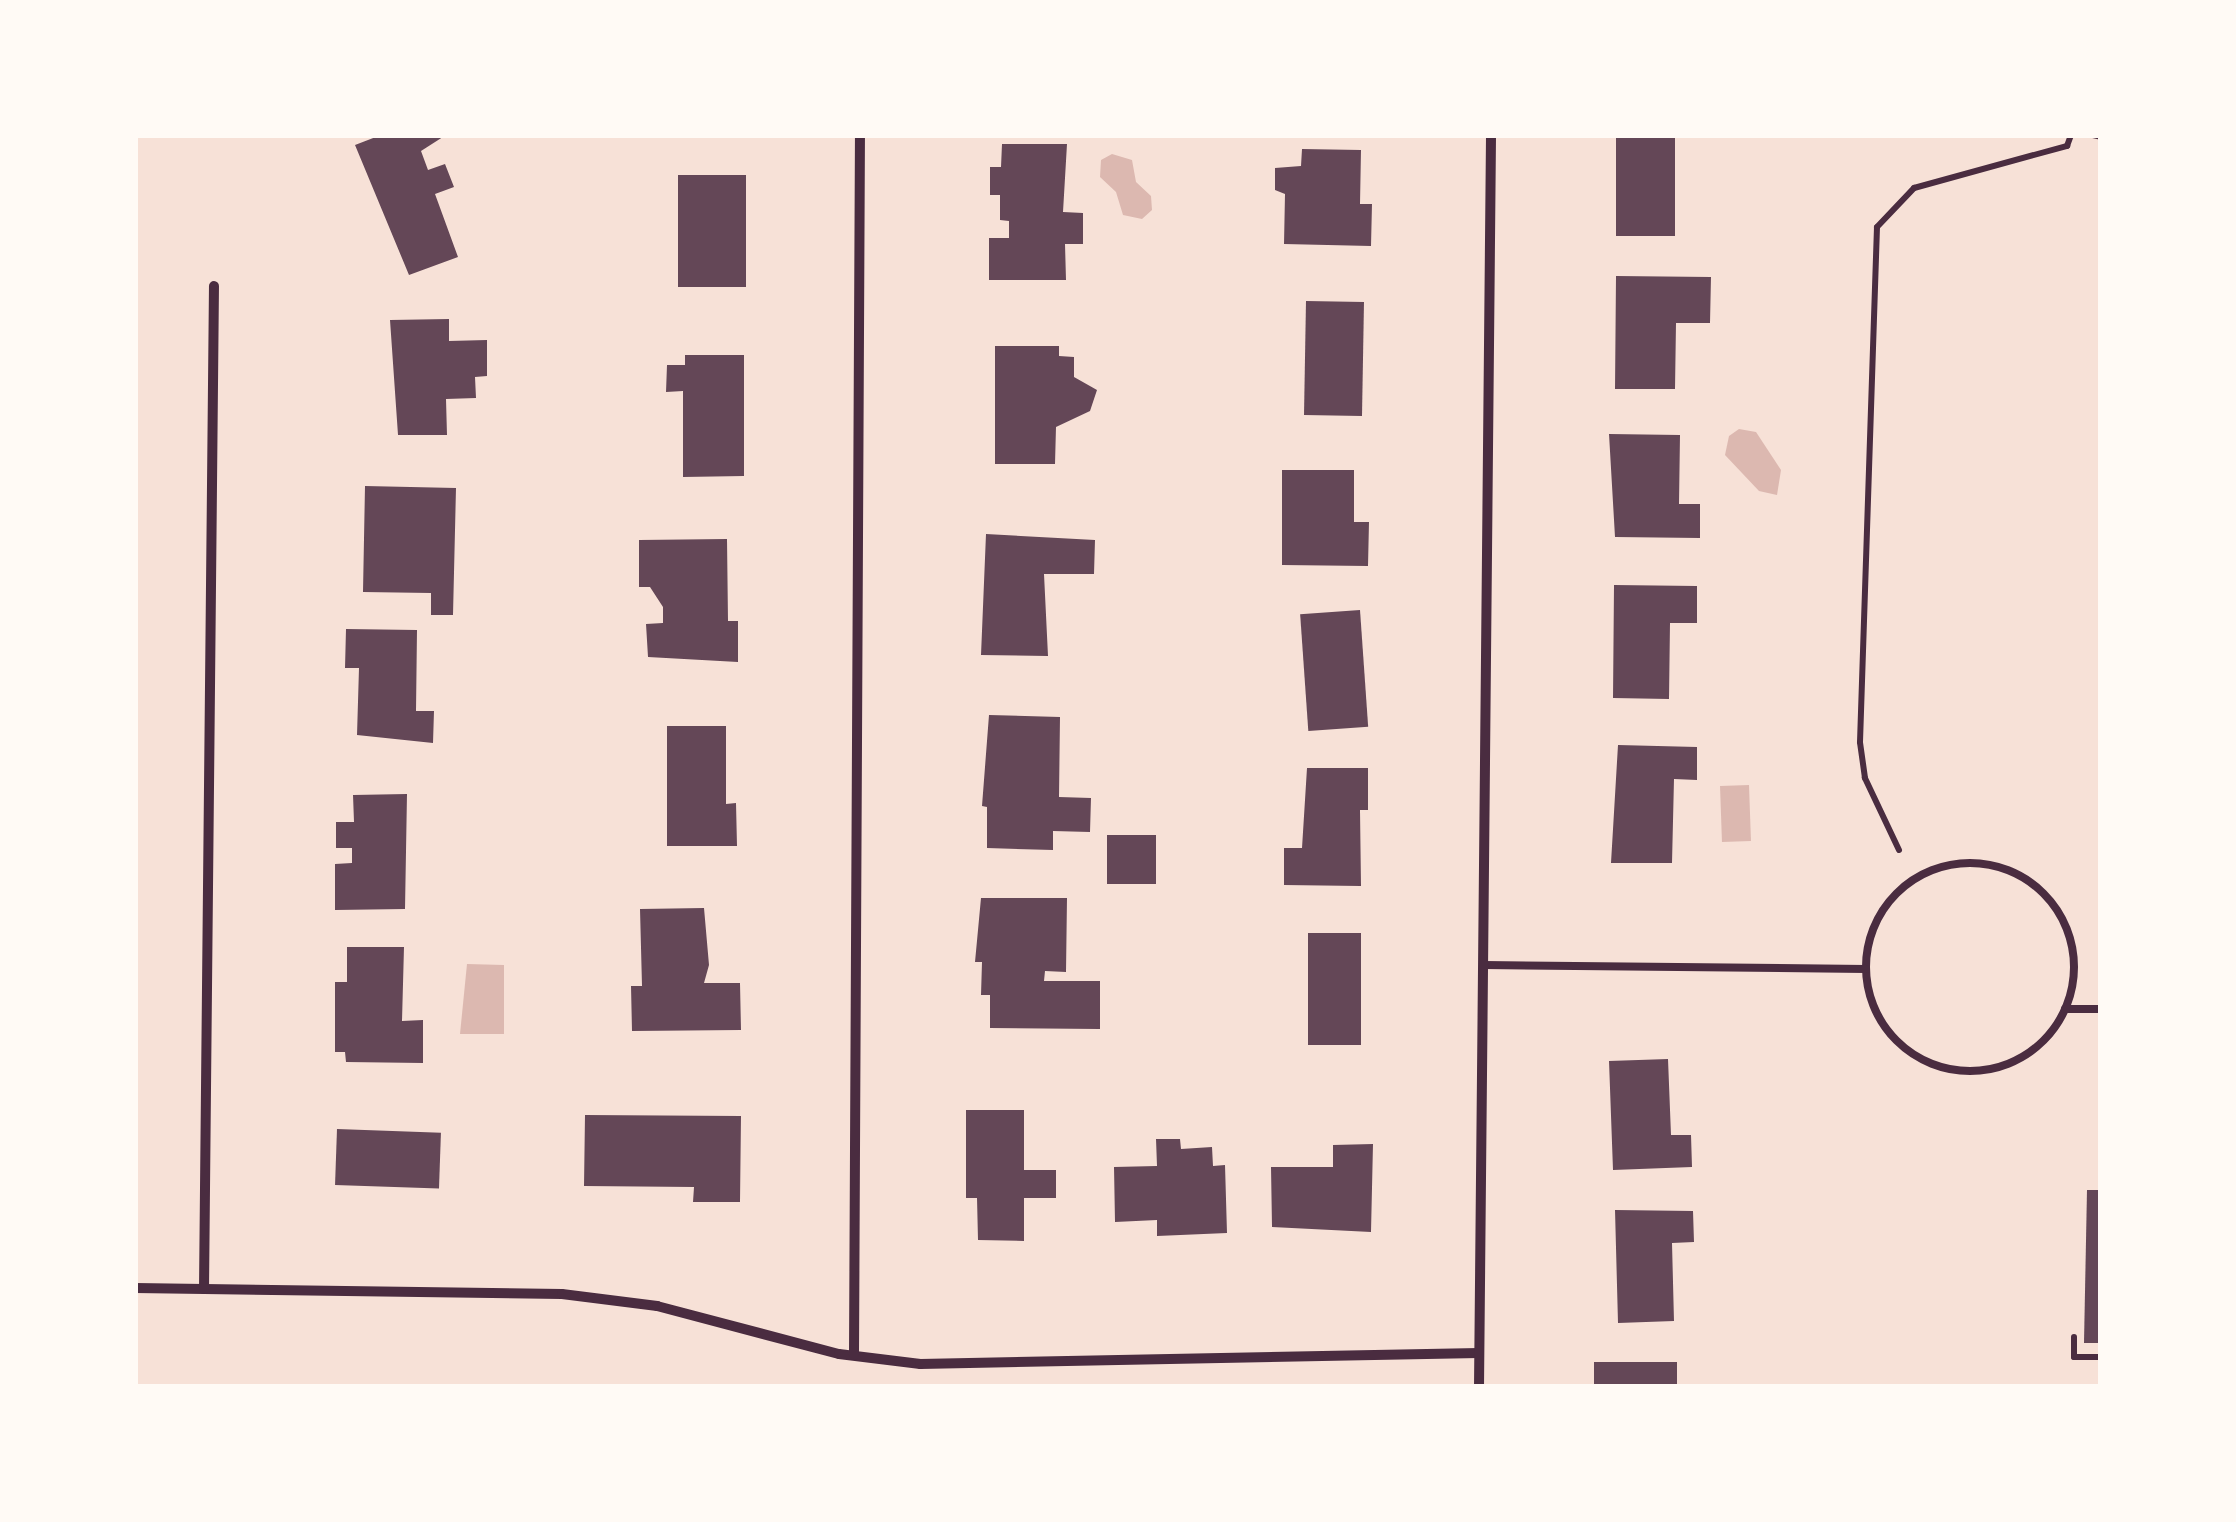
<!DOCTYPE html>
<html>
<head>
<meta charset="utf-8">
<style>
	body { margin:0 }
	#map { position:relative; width:2236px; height:1522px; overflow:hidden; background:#f7e1d7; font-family:Lora,serif }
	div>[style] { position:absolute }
	.water>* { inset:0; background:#dcb8b0; transform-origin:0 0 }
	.building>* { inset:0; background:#644757; transform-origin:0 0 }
	.path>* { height:6px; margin:-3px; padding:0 3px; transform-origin:3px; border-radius:3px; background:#4a2c40 }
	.service>* { height:8px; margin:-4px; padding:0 4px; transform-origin:4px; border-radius:4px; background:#4a2c40 }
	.service>.ring { margin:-4px; padding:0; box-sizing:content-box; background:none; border:8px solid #4a2c40; border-radius:50% }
	.minor>* { height:10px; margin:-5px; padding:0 5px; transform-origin:5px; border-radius:5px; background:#4a2c40 }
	span { translate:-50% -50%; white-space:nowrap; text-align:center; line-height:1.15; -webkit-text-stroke:10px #fffaf5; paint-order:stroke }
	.frame { position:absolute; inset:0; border:138px solid #fffaf5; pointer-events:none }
</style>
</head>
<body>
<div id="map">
	<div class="water">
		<div style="clip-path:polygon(1112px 154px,1132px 160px,1136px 182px,1151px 196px,1152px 210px,1142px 219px,1123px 215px,1116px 192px,1100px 177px,1101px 160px)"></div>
		<div style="clip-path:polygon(1739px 429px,1756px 432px,1781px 470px,1777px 495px,1759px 491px,1725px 455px,1729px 436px)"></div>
		<div style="left:1749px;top:785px;width:56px;height:29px;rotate:88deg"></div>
		<div style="clip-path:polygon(467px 964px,504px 965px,504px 1034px,460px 1034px)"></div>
	</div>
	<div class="building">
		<div style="clip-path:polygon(381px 135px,446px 135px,421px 151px,428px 170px,445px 164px,454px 187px,435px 194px,458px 257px,409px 275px,355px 145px)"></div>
		<div style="left:1616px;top:135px;width:59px;height:101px"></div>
		<div style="clip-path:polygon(1002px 144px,1067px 144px,1063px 212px,1083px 213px,1083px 244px,1065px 244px,1066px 280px,989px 280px,989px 238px,1009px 238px,1009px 221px,1000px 220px,1000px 195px,990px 195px,990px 167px,1001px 167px)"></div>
		<div style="clip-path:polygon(1302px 149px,1361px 150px,1360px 204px,1372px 204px,1371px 246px,1284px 244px,1285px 194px,1275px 190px,1275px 168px,1301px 166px)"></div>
		<div style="left:678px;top:175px;width:68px;height:112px"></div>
		<div style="clip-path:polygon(1616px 276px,1711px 277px,1710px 323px,1676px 323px,1675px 389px,1615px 389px)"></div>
		<div style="left:1306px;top:301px;width:58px;height:114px;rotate:1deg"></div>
		<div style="clip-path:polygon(449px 319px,449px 341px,487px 340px,487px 376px,475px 377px,476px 398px,446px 399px,447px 435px,398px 435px,390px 320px)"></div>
		<div style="clip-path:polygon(995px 346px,1059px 346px,1059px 356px,1074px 357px,1074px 377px,1097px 390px,1090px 411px,1056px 427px,1055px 464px,995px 464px)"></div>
		<div style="clip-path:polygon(685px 355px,744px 355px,744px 476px,683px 477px,683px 391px,666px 392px,667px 365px,685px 365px)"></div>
		<div style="clip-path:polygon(1609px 434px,1680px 435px,1679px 504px,1700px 504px,1700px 538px,1615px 537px)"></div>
		<div style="clip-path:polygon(1282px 470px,1354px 470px,1354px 522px,1369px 522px,1368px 566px,1282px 565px)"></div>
		<div style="clip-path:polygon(365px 486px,456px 488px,453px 615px,431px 615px,431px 593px,363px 592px)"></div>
		<div style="clip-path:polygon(986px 534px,1095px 540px,1094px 574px,1044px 574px,1048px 656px,981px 655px)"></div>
		<div style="clip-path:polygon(727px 539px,728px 621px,738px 621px,738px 662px,648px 657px,646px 624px,663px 623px,663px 607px,650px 587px,639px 587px,639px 540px)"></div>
		<div style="clip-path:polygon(1614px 585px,1697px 586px,1697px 623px,1670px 623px,1669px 699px,1613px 698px)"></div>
		<div style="left:1360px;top:610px;width:117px;height:60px;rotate:86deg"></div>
		<div style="clip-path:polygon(346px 629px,417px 630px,416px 711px,434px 711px,433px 743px,357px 735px,359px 668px,345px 668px)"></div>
		<div style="clip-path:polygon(989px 715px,1060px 717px,1059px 797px,1091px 798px,1090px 832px,1053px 831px,1053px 850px,987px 848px,987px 807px,982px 806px)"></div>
		<div style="clip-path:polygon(667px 726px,726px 726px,726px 804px,736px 803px,737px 846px,667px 846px)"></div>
		<div style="clip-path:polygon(1618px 745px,1697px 747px,1697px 780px,1674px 779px,1672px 863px,1611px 863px)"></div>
		<div style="clip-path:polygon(1307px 768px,1368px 768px,1368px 810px,1360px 810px,1361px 886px,1284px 885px,1284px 848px,1302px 848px)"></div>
		<div style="clip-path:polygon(407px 794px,405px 909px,335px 910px,335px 864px,352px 863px,352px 848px,336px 848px,336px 822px,354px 822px,353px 795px)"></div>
		<div style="left:1107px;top:835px;width:49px;height:49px"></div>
		<div style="clip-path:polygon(981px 898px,1067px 898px,1066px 972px,1045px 971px,1044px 981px,1100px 981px,1100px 1029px,990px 1028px,990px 995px,981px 995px,982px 962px,975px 962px)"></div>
		<div style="clip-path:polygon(704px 908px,709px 965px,704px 983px,740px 983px,741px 1030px,632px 1031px,631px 986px,642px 986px,640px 909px)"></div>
		<div style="left:1308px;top:933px;width:53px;height:112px"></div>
		<div style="clip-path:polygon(347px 947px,404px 947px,402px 1021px,423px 1020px,423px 1063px,346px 1062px,345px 1052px,335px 1052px,335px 982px,347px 982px)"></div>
		<div style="clip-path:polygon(1668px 1059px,1671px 1135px,1691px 1135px,1692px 1167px,1613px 1170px,1609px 1061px)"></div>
		<div style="clip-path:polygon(966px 1110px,1024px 1110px,1024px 1170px,1056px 1170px,1056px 1198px,1024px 1198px,1024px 1241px,978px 1240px,977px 1198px,966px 1198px)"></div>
		<div style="clip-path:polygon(585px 1115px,741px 1116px,740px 1202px,693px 1202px,694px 1187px,584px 1186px)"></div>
		<div style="left:337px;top:1129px;width:104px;height:56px;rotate:2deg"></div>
		<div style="clip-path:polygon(1156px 1139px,1180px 1139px,1181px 1149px,1212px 1147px,1213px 1166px,1225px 1165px,1227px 1233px,1157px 1236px,1157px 1220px,1115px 1222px,1114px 1167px,1157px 1166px)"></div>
		<div style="clip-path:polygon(1373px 1144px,1371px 1232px,1272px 1227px,1271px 1167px,1333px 1167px,1333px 1145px)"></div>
		<div style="clip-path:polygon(2087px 1190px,2101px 1190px,2101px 1343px,2084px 1343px)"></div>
		<div style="clip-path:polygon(1615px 1210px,1693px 1211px,1694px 1242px,1672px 1243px,1674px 1321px,1618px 1323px)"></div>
		<div style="left:1677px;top:1362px;width:25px;height:83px;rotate:90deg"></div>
	</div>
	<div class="path">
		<div style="left:2093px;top:135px;width:8px;rotate:14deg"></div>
		<div style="left:1899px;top:850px;width:80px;rotate:-115.3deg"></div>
		<div style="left:1865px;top:778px;width:36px;rotate:-98deg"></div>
		<div style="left:1860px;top:742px;width:515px;rotate:-88.11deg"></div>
		<div style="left:1877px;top:227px;width:54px;rotate:-46.5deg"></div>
		<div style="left:1914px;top:188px;width:159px;rotate:-15.4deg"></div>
		<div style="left:2067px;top:146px;width:12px;rotate:-70deg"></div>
		<div style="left:2074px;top:1337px;width:20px;rotate:90deg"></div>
		<div style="left:2074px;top:1357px;width:27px"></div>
	</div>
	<div class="service">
		<div class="ring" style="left:1866px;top:863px;width:200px;height:200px"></div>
		<div style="left:1484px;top:965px;width:382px;rotate:0.6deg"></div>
		<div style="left:2065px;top:1009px;width:36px"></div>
	</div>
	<div class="minor">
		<div style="left:135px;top:1288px;width:427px;rotate:0.8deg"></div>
		<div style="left:562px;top:1294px;width:96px;rotate:7.2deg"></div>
		<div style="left:657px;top:1306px;width:188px;rotate:14.8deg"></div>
		<div style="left:839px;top:1354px;width:82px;rotate:7deg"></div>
		<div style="left:920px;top:1364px;width:559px;rotate:-1.13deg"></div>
		<div style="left:204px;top:1289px;width:1003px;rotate:-89.43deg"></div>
		<div style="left:854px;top:1355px;width:1220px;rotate:-89.72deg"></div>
		<div style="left:1479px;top:1387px;width:1252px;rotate:-89.45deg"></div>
	</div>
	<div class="frame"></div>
</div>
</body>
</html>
